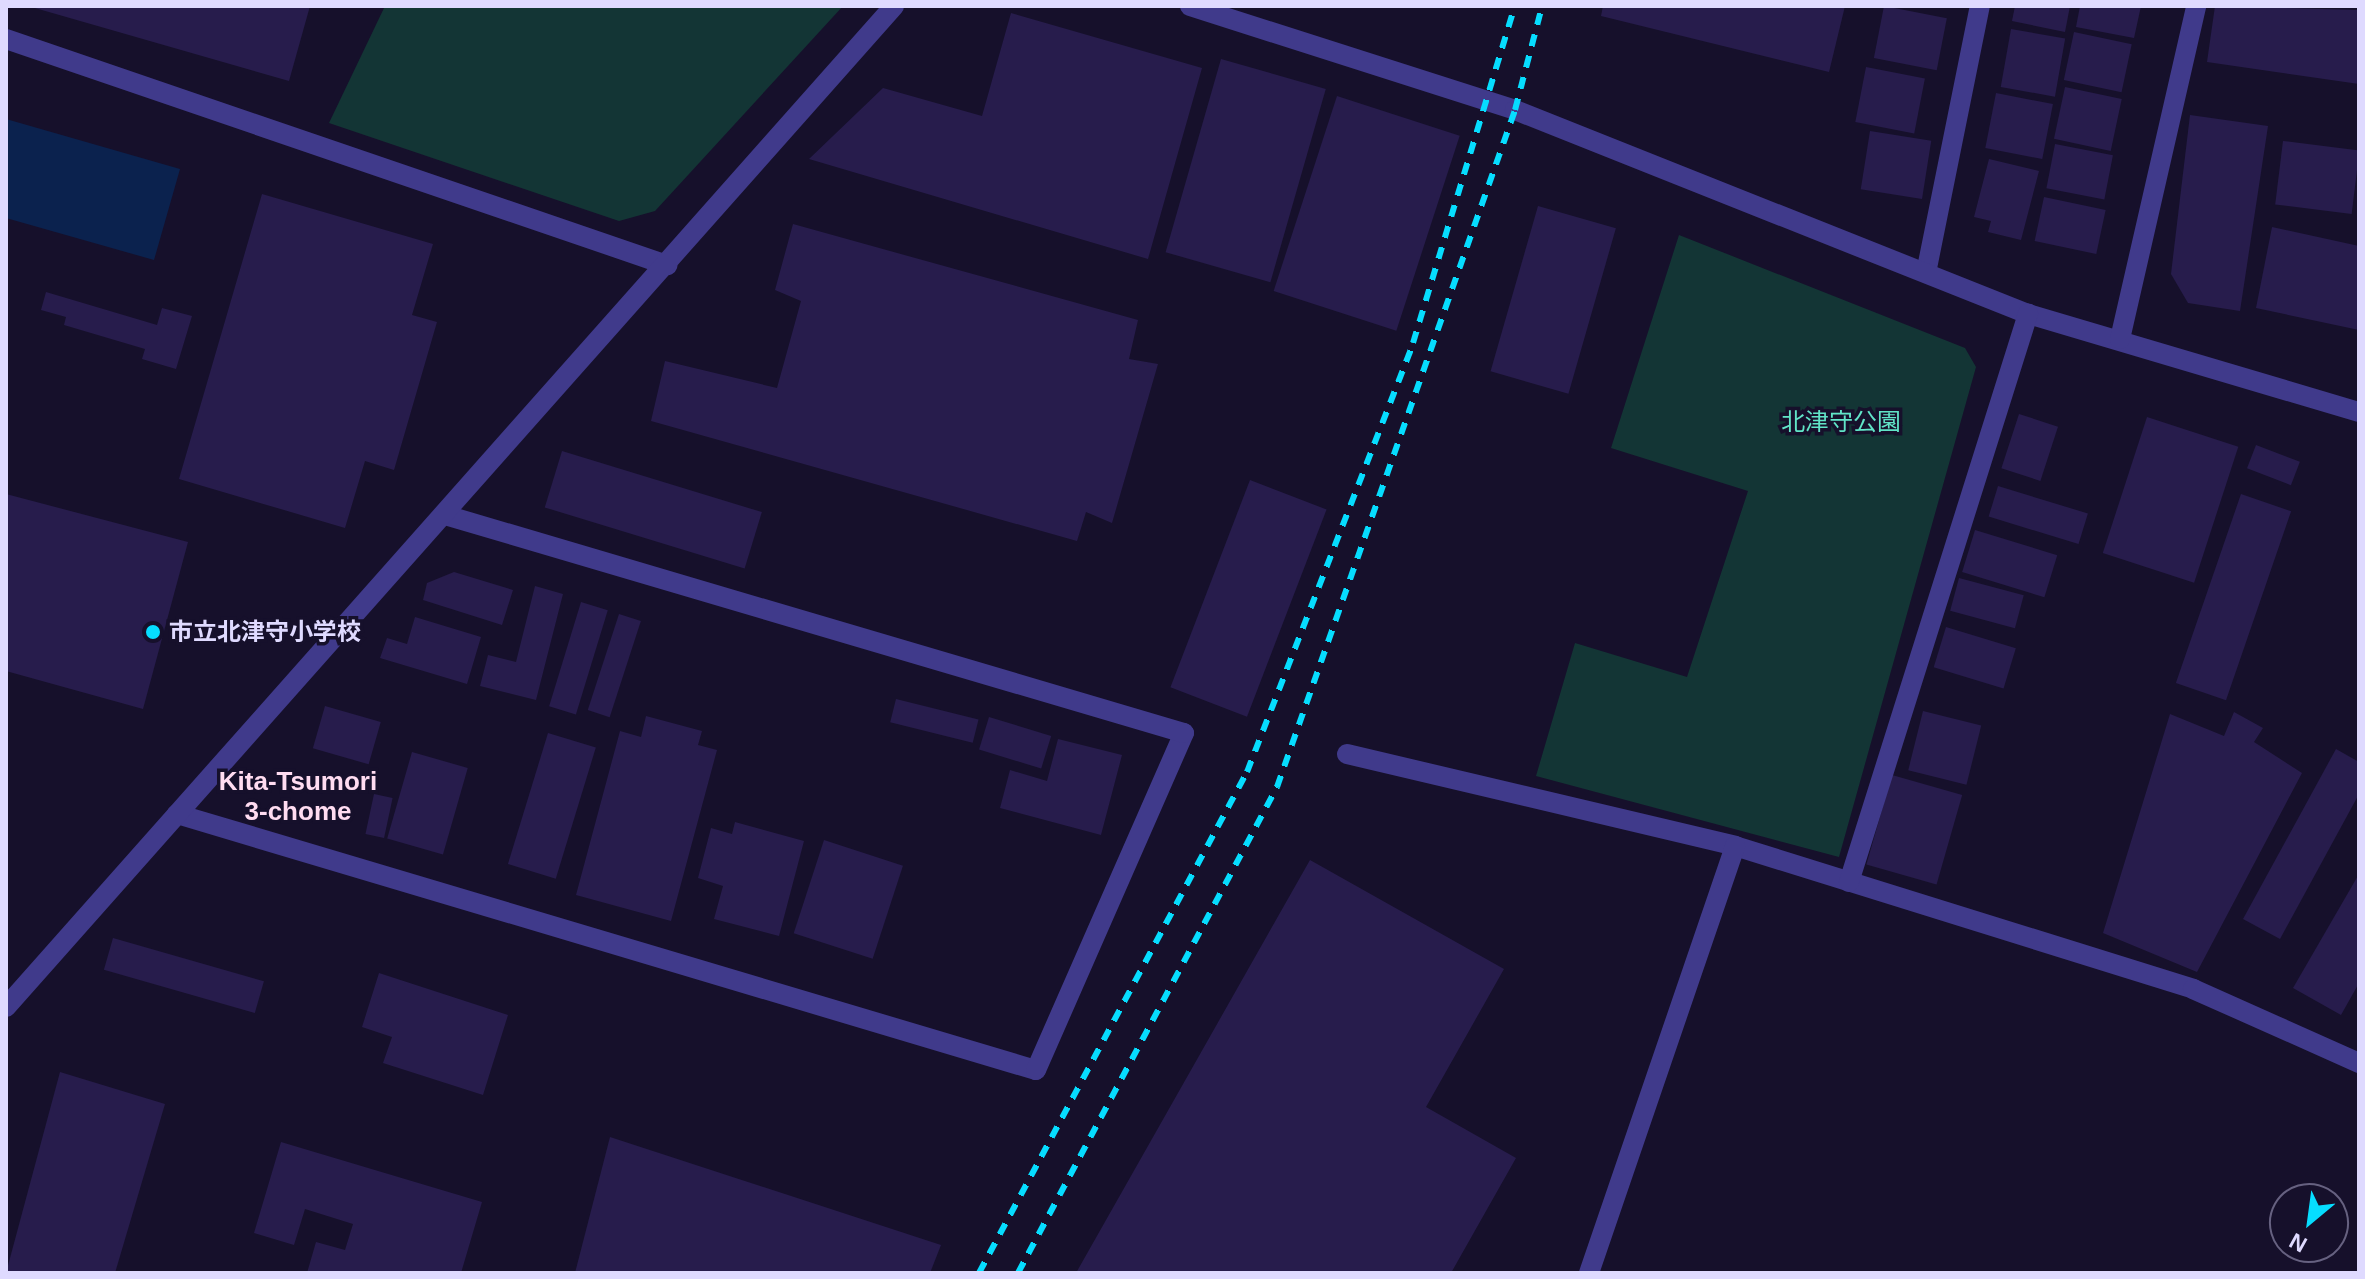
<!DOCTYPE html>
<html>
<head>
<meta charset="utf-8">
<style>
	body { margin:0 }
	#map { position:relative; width:2365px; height:1279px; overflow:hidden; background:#16102b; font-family:Helvetica,"Noto Sans JP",sans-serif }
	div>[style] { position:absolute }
	.green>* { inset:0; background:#133535 }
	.water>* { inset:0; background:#0b224e }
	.building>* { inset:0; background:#271c4c; transform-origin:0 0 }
	.lane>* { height:20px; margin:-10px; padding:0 10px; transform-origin:10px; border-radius:10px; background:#403a8b }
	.street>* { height:20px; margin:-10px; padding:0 10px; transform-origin:10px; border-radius:10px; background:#403a8b }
	.rail>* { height:6px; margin-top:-3px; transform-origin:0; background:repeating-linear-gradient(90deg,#06ddff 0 12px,transparent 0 22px) }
	.dots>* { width:22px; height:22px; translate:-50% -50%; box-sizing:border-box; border:4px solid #16102b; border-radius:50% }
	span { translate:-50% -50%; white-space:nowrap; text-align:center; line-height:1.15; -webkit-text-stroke:7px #16102b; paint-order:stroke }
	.park-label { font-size:24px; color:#61e4c7 }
	.poi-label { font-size:24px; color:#dfdaff; font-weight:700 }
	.left { translate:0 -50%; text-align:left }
	.neighbourhood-label { font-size:26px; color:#ffdcf1; font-weight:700 }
	.frame { position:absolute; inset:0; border:8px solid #dfdaff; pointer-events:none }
	.north { position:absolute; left:2269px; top:1183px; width:80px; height:80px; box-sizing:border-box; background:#16102b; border:2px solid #666180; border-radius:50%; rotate:209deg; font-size:22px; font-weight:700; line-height:32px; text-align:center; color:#dfdaff }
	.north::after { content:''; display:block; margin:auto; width:28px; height:36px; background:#06ddff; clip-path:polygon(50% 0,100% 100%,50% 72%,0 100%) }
</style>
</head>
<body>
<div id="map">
	<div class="green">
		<div style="clip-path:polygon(385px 6px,843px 6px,655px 211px,619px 221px,329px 123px)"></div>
		<div style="clip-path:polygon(1679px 235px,1965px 348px,1976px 367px,1839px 857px,1536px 776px,1575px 643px,1687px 677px,1748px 491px,1611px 448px)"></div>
	</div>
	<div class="water">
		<div style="clip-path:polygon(6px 119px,180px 169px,154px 260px,6px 218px)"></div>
	</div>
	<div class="building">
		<div style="clip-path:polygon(28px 6px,310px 6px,289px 81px)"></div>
		<div style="clip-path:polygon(1603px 6px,1845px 6px,1829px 72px,1601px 16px)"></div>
		<div style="left:1884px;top:6px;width:64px;height:53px;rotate:11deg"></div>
		<div style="clip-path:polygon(2015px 6px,2070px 6px,2065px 32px,2012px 21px)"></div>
		<div style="clip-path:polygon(2080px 6px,2141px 6px,2134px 38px,2076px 27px)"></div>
		<div style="clip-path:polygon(2215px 6px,2359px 10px,2359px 84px,2207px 62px)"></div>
		<div style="clip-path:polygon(1011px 13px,1202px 68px,1148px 259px,809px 159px,883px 88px,982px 116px)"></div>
		<div style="left:2011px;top:29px;width:55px;height:59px;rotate:10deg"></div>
		<div style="left:2074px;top:32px;width:59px;height:49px;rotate:12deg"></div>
		<div style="left:1221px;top:59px;width:109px;height:201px;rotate:16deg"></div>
		<div style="left:1866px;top:67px;width:60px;height:56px;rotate:11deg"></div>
		<div style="left:2065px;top:87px;width:58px;height:53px;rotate:12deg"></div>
		<div style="left:1996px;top:93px;width:58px;height:56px;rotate:11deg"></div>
		<div style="left:1337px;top:96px;width:129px;height:205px;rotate:18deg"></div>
		<div style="clip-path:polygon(2190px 115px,2268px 126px,2240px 311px,2188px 303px,2171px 274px)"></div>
		<div style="left:1870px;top:131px;width:62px;height:59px;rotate:9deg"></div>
		<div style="left:2283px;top:141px;width:77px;height:64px;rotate:7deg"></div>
		<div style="left:2055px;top:144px;width:59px;height:45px;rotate:11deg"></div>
		<div style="clip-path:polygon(1989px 159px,2039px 171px,2021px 240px,1988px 232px,1991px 221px,1974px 217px)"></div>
		<div style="clip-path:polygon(262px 194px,433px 244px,412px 315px,437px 322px,394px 470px,365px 461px,345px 528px,179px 479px)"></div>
		<div style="left:2044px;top:197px;width:63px;height:45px;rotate:12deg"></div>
		<div style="left:1538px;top:206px;width:81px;height:172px;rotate:16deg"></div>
		<div style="clip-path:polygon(793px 224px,1138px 320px,1129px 359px,1158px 364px,1112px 523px,1086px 512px,1077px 541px,651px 421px,665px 361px,777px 388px,801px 301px,775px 290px)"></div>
		<div style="clip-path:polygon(2272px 227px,2359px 246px,2359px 330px,2256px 308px)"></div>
		<div style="clip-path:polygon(46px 292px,157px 325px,162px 308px,192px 316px,176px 369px,142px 359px,145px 349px,64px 325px,66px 317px,41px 310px)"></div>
		<div style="left:2019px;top:414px;width:41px;height:57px;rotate:18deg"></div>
		<div style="left:2147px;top:417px;width:96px;height:143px;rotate:18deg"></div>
		<div style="left:2256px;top:445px;width:47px;height:25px;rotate:21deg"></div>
		<div style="left:562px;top:451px;width:209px;height:59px;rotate:17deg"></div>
		<div style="left:1250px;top:480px;width:82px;height:222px;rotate:21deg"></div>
		<div style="left:1998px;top:486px;width:94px;height:32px;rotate:17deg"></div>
		<div style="clip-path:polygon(6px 494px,188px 542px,143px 709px,6px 671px)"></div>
		<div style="left:2241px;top:494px;width:53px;height:200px;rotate:19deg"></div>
		<div style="left:1975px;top:530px;width:86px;height:44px;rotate:17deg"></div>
		<div style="clip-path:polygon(454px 572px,513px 590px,502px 625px,423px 600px,427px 583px)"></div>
		<div style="left:1959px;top:578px;width:67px;height:34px;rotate:15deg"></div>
		<div style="clip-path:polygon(535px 586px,563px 594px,536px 700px,480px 686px,488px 655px,516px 662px)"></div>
		<div style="left:581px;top:602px;width:28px;height:109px;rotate:17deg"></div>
		<div style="left:619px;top:614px;width:23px;height:101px;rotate:18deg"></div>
		<div style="clip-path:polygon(415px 617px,481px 637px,467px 684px,380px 658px,387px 638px,407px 644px)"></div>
		<div style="left:1946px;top:627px;width:73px;height:42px;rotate:17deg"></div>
		<div style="left:896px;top:699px;width:85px;height:24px;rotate:14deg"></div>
		<div style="left:325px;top:706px;width:58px;height:44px;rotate:16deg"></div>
		<div style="left:1923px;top:711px;width:60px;height:61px;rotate:14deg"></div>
		<div style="clip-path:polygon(2234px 712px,2263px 728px,2254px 742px,2302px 773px,2197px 972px,2103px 933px,2170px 714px,2224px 736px)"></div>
		<div style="clip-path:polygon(646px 716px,702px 731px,698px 745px,717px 750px,671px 921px,576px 895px,620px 731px,641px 737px)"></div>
		<div style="left:989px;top:717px;width:65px;height:34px;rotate:17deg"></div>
		<div style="left:548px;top:733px;width:50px;height:137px;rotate:17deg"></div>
		<div style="clip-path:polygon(1058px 739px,1122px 755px,1101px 835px,1000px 808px,1010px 770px,1047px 781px)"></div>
		<div style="clip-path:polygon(2336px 749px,2359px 762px,2359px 794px,2280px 939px,2243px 919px)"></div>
		<div style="left:412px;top:752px;width:58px;height:90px;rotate:16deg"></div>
		<div style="left:1892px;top:775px;width:73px;height:93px;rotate:16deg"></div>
		<div style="left:374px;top:794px;width:19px;height:41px;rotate:12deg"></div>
		<div style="clip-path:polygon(735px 822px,804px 841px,779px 936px,714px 919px,723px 886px,698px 878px,711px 828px,732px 834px)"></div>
		<div style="left:824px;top:840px;width:83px;height:98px;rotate:18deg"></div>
		<div style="clip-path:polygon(1310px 860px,1504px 969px,1426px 1107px,1516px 1158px,1451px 1273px,1076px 1273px)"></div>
		<div style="clip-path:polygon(2359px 874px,2359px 983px,2341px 1015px,2293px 988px)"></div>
		<div style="left:113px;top:938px;width:157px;height:33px;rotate:16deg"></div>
		<div style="clip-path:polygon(379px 973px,508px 1015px,483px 1095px,383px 1063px,392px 1037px,362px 1027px)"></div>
		<div style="clip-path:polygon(60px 1072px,165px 1104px,115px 1273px,6px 1273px)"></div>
		<div style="clip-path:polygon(610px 1137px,941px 1245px,930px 1273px,575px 1273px)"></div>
		<div style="clip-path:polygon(281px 1142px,482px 1202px,461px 1273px,307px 1273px,316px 1242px,345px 1250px,353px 1224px,305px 1209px,294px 1245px,254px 1233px)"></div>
	</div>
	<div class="lane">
		<div style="left:1926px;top:273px;width:272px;rotate:-78.6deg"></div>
	</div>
	<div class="street">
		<div style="left:1190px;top:6px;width:341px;rotate:17.7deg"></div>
		<div style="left:1515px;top:110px;width:552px;rotate:21.69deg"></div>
		<div style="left:2028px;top:314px;width:345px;rotate:16.5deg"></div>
		<div style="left:6px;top:39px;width:699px;rotate:18.88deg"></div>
		<div style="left:2120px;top:339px;width:342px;rotate:-77.1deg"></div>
		<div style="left:1347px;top:754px;width:399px;rotate:13.3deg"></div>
		<div style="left:1735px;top:846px;width:480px;rotate:17.3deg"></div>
		<div style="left:2193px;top:989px;width:182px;rotate:24deg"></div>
		<div style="left:177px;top:814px;width:896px;rotate:16.6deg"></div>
		<div style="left:1036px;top:1070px;width:368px;rotate:-66.3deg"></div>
		<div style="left:1184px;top:733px;width:770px;rotate:-163.56deg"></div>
		<div style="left:1849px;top:882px;width:596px;rotate:-72.51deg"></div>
		<div style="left:6px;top:1007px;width:1338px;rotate:-48.42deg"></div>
		<div style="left:1589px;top:1273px;width:451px;rotate:-71.1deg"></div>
	</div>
	<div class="rail">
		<div style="left:979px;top:1273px;width:568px;rotate:-61.86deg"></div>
		<div style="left:1247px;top:772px;width:460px;rotate:-68.8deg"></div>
		<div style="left:1413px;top:343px;width:352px;rotate:-73.2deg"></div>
		<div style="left:1018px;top:1273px;width:551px;rotate:-61.95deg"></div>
		<div style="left:1277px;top:787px;width:718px;rotate:-70.63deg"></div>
		<div style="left:1515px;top:110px;width:107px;rotate:-75.4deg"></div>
	</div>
	<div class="dots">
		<div style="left:153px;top:632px;background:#06ddff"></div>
	</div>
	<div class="park-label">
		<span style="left:1841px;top:422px">北津守公園</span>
	</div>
	<div class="poi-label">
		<span class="left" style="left:169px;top:632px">市立北津守小学校</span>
	</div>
	<div class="neighbourhood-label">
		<span style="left:298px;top:797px">Kita-Tsumori<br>3-chome</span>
	</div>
	<div class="frame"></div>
	<div class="north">N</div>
</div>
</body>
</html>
